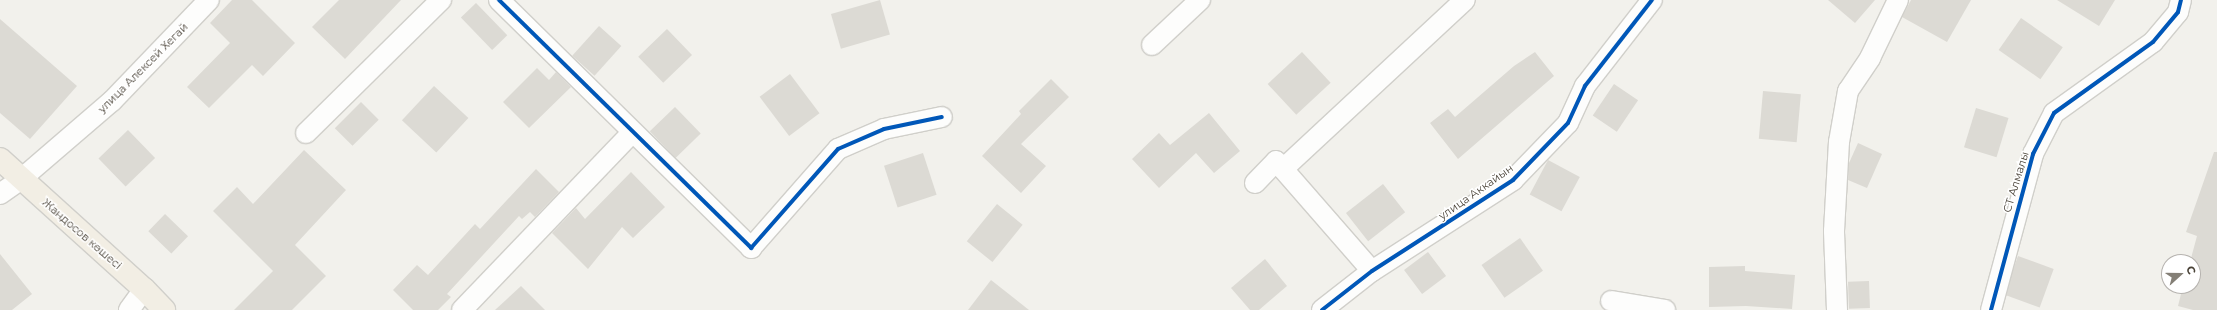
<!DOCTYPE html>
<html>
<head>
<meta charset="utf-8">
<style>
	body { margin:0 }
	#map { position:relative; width:2217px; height:310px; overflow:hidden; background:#f2f1ec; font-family:Montserrat,sans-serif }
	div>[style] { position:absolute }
	.building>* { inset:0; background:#dcdad4; transform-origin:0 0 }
	.roads { filter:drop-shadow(1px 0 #d0cfca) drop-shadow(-1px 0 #d0cfca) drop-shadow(0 1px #d0cfca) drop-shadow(0 -1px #d0cfca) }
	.minor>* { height:20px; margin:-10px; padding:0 10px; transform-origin:10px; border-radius:10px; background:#fdfdfc }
	.primary>* { height:22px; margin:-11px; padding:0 11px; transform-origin:11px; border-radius:11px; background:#f2eee4 }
	.cycleway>* { height:4px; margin:-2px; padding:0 2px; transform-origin:2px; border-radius:2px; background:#0057b8 }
	span { translate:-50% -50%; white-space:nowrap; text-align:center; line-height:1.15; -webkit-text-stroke:3px #fff; paint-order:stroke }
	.street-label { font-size:11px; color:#494237 }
	.north { position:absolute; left:2161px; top:254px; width:40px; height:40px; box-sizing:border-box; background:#fff; border:1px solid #b6b3af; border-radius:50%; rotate:69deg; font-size:11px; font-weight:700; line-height:16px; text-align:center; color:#494237 }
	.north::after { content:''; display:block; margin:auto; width:14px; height:18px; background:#847f76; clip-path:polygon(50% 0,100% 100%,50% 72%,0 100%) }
</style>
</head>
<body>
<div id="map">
	<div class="building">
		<div style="clip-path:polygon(232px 0,252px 0,295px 43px,263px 76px,252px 65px,209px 108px,187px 87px,230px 43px,210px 23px)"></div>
		<div style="clip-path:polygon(339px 0,401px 0,345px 59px,312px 27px)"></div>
		<div style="left:880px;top:0;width:36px;height:51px;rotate:74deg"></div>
		<div style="clip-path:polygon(1828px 0,1875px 0,1855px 23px)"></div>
		<div style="clip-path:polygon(1911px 0,1971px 0,1947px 42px,1902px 17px)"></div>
		<div style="clip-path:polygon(2057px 0,2115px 0,2099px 26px)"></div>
		<div style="left:476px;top:3px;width:45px;height:21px;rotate:46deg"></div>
		<div style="left:2021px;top:18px;width:51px;height:39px;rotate:35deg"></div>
		<div style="clip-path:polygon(0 19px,77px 86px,30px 139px,0 113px)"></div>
		<div style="left:599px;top:26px;width:30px;height:40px;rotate:42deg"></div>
		<div style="left:667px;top:29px;width:36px;height:40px;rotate:46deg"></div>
		<div style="left:1302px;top:52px;width:42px;height:47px;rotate:47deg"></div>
		<div style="clip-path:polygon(1535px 52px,1554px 76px,1458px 159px,1430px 123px,1448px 109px,1455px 117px,1514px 66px)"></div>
		<div style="clip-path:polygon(537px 68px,549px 80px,556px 72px,571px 87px,529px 128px,503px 102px)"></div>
		<div style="left:790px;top:74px;width:49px;height:38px;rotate:53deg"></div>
		<div style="clip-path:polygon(1051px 79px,1069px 97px,1021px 144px,1046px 166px,1021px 193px,982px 156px,1021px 114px,1019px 111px)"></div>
		<div style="left:1614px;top:84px;width:29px;height:38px;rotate:34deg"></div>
		<div style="left:434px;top:86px;width:47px;height:47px;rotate:43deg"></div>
		<div style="left:1763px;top:91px;width:38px;height:48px;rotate:5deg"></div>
		<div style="left:361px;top:102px;width:25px;height:37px;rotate:45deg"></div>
		<div style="left:675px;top:107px;width:37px;height:35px;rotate:46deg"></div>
		<div style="left:1976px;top:108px;width:34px;height:41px;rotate:17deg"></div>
		<div style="clip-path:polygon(1209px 113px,1240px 151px,1214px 173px,1196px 153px,1159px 188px,1132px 159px,1159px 133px,1170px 145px)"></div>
		<div style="left:128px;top:130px;width:39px;height:41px;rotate:46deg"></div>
		<div style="clip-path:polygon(1858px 143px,1882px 154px,1867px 188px,1848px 180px,1849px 163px)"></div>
		<div style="clip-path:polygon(304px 150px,346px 190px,295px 245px,326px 276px,292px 310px,234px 310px,273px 271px,213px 211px,237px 187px,253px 204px)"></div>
		<div style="clip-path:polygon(2214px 152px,2217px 152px,2217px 310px,2193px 310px,2178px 306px,2183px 286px,2193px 286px,2193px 262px,2190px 262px,2197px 236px,2186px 232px)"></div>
		<div style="left:923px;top:153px;width:44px;height:41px;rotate:72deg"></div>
		<div style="left:1548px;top:160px;width:36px;height:39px;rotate:28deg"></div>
		<div style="clip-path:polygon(536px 169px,559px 192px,535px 217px,530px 212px,522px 219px,519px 216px,447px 294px,451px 297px,438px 310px,413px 310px,393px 290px,417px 265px,428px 275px,475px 224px,480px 229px)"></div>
		<div style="clip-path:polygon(631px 172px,665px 207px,633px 238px,622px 227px,588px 269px,552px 233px,576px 208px,585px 219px)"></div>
		<div style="left:1383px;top:184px;width:36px;height:47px;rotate:52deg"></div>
		<div style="left:997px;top:204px;width:33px;height:48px;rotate:39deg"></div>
		<div style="left:165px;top:214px;width:32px;height:24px;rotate:44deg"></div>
		<div style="left:1520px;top:238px;width:40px;height:47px;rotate:55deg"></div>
		<div style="left:1428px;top:252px;width:30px;height:30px;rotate:53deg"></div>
		<div style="clip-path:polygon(0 254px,32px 294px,12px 310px,0 310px)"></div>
		<div style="left:2018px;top:256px;width:38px;height:41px;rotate:20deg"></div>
		<div style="clip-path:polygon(1265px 259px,1287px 286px,1259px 310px,1250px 310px,1231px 288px)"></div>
		<div style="clip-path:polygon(1745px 266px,1745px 271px,1795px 275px,1792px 309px,1746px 306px,1709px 307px,1709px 267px)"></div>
		<div style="clip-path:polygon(991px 280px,1029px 310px,968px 310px)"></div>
		<div style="left:1869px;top:281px;width:27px;height:21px;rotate:88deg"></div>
		<div style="clip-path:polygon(521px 286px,545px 310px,495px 310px)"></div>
	</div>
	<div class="roads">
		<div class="minor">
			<div style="left:499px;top:0;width:354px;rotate:44.5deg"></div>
			<div style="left:751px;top:248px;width:132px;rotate:-48.7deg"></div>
			<div style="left:838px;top:149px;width:50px;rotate:-23.5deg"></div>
			<div style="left:884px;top:129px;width:59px;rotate:-11.7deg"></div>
			<div style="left:1152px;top:45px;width:66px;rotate:-43.2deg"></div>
			<div style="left:306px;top:133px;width:190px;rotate:-44.6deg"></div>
			<div style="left:1283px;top:169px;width:248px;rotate:-42.9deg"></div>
			<div style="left:1255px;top:183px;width:30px;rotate:-46deg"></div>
			<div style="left:1276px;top:161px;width:146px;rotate:48.9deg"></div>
			<div style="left:0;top:194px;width:24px;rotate:-35deg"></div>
			<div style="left:20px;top:180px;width:121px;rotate:-40.7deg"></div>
			<div style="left:112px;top:101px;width:140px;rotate:-46.2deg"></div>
			<div style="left:1611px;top:301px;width:55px;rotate:9.5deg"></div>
			<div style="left:129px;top:310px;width:26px;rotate:-54deg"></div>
			<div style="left:462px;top:310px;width:245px;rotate:-46.2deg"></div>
			<div style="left:1322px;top:310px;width:63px;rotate:-38deg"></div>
			<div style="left:1372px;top:271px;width:168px;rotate:-32.8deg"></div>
			<div style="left:1513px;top:180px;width:79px;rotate:-46deg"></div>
			<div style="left:1568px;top:123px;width:41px;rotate:-65.3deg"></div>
			<div style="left:1585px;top:86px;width:109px;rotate:-52.1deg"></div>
			<div style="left:1837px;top:310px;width:79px;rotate:-92.2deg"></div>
			<div style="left:1834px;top:231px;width:89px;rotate:-86.8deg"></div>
			<div style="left:1839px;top:142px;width:52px;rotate:-80deg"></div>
			<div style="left:1848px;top:91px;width:40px;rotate:-56deg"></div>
			<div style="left:1870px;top:58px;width:64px;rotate:-64.2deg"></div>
			<div style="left:1991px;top:310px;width:162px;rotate:-74.9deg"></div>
			<div style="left:2033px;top:154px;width:46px;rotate:-62.9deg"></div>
			<div style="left:2054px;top:113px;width:122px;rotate:-35.6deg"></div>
			<div style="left:2153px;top:42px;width:39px;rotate:-50deg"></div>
			<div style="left:2178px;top:12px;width:12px;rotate:-76deg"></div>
		</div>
		<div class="primary">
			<div style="left:0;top:159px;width:194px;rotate:42.1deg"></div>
			<div style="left:144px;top:289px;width:29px;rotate:46deg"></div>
		</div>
	</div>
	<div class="cycleway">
		<div style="left:499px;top:0;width:354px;rotate:44.5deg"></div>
		<div style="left:751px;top:248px;width:132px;rotate:-48.7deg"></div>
		<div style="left:838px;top:149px;width:50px;rotate:-23.5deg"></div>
		<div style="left:884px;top:129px;width:59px;rotate:-11.7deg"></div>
		<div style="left:1322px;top:310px;width:63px;rotate:-38deg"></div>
		<div style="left:1372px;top:271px;width:168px;rotate:-32.8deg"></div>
		<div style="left:1513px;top:180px;width:79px;rotate:-46deg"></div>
		<div style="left:1568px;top:123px;width:41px;rotate:-65.3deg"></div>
		<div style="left:1585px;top:86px;width:109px;rotate:-52.1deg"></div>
		<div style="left:1991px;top:310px;width:162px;rotate:-74.9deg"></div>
		<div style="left:2033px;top:154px;width:46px;rotate:-62.9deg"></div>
		<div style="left:2054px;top:113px;width:122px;rotate:-35.6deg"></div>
		<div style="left:2153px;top:42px;width:39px;rotate:-50deg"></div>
		<div style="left:2178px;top:12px;width:12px;rotate:-76deg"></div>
	</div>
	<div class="street-label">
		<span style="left:143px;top:68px;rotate:-45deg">улица Алексей Хегай</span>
		<span style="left:2016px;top:182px;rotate:-73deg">СТ Алмалы</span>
		<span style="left:1476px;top:192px;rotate:-35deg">улица Аккайын</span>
		<span style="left:82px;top:234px;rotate:41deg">Жандосов көшесі</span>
	</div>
	<div class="north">С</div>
</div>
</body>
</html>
